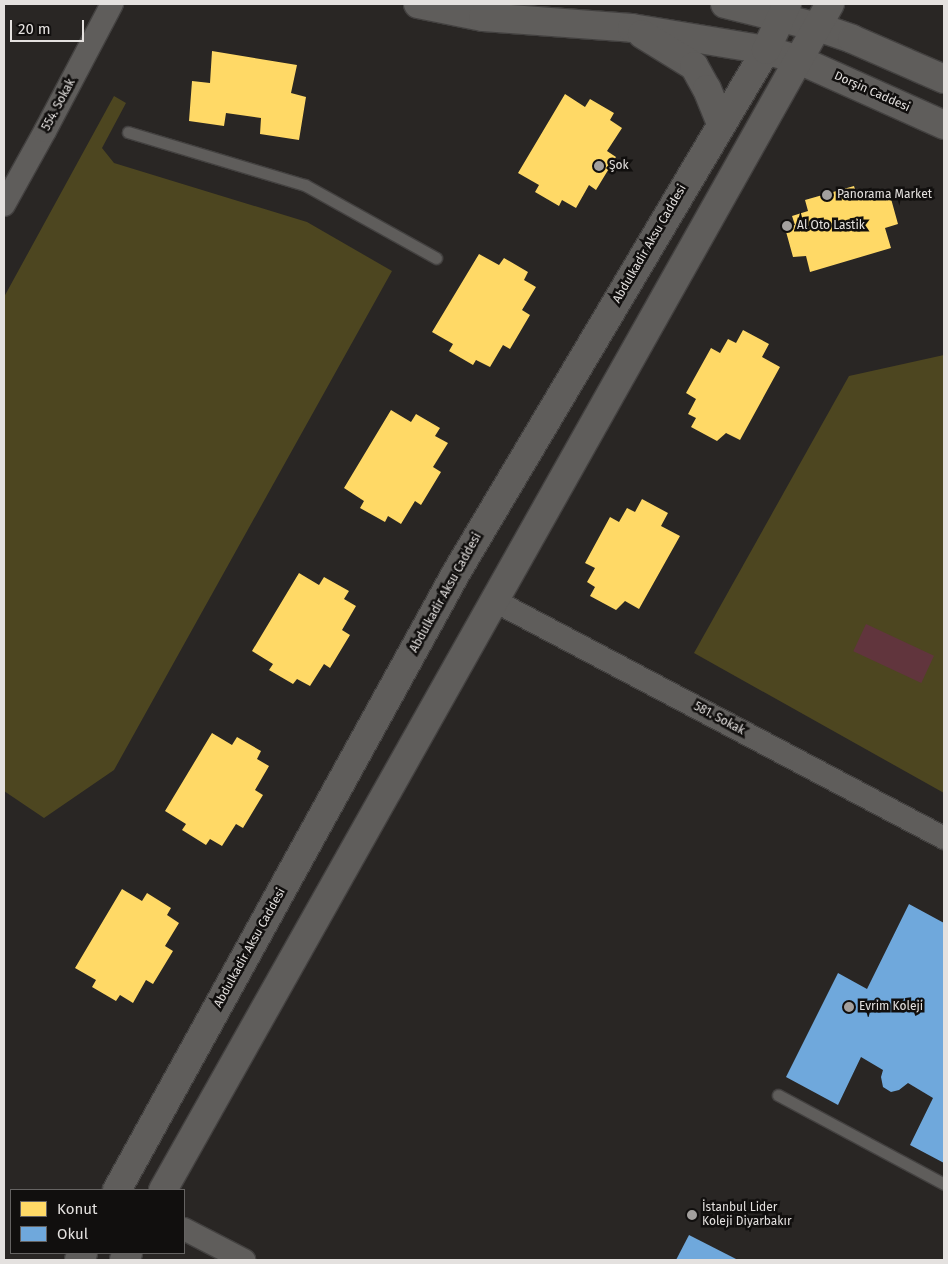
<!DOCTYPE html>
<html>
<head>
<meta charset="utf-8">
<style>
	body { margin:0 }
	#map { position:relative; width:948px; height:1264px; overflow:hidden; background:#292624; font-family:"Fira Sans",sans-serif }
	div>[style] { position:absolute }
	.green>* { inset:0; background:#4d4620 }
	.water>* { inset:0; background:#61353d; transform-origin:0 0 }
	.homes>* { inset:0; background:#ffd966 }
	.schools>* { inset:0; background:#6fa8dc }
	.roads { filter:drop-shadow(1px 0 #434140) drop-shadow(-1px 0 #434140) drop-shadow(0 1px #434140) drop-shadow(0 -1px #434140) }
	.service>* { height:11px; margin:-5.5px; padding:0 5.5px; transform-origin:5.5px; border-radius:5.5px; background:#5f5d5b }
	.minor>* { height:22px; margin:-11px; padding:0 11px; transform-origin:11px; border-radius:11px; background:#5f5d5b }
	.tertiary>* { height:28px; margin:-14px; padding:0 14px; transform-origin:14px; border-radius:14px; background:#5f5d5b }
	.secondary>* { height:28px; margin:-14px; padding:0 14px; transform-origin:14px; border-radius:14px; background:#5f5d5b }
	.dots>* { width:14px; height:14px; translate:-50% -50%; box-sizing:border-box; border:2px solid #110f0e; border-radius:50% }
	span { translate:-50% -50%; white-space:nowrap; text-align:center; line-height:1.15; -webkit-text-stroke:5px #110f0e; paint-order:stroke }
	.street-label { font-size:12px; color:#e4e1df }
	.poi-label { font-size:12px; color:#e4e1df }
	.left { translate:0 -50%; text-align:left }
	.frame { position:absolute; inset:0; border:5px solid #e4e1df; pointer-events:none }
	.legend { position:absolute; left:10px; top:1189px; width:175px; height:65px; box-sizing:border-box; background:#110f0e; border:1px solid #656362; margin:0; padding:6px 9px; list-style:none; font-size:15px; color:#e4e1df }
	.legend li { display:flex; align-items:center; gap:10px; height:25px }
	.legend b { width:25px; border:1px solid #656362 }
	.scale { position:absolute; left:10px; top:20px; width:74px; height:22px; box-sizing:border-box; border:2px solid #e4e1df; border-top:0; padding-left:6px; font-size:15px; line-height:18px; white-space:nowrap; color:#e4e1df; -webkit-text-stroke:4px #110f0e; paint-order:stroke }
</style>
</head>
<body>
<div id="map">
	<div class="green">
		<div style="clip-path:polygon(114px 96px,126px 103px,102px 148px,114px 163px,307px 222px,392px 271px,114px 770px,44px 818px,4px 791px,4px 297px)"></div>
		<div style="clip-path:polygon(944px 355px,944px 793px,694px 653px,849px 376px)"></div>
	</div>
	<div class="water">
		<div style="left:866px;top:624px;width:75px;height:30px;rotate:25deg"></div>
	</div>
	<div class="homes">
		<div style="clip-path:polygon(212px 51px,297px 65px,291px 93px,306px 97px,299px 140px,260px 134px,261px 118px,226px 113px,224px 126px,189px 121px,192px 81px,210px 83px)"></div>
		<div style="clip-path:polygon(565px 94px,585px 107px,590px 99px,614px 113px,610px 120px,622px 128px,607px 151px,616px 157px,596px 190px,589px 185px,576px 208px,562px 200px,559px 206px,535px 192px,539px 185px,518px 173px)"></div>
		<div style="clip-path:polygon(854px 186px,857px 196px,873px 191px,875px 200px,890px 195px,898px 224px,885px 228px,891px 248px,810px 272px,806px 256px,793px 257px,785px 228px,795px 225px,792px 216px,808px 211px,805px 200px)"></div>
		<div style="clip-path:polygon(479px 254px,499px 265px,504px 258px,528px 272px,524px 280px,536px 287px,522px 310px,530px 315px,510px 349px,503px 345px,490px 367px,476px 360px,473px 365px,449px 351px,453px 344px,432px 332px)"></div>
		<div style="clip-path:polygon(743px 330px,769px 344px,762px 357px,780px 367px,740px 440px,726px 433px,717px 441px,691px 427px,696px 418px,688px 414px,696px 399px,686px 393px,711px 348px,720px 353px,728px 339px,736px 343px)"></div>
		<div style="clip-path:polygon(391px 410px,411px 422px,416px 414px,440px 428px,435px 436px,448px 443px,433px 467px,441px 472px,421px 505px,415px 501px,401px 524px,388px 516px,385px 522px,360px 508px,364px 501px,344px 488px)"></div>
		<div style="clip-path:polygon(642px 499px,668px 513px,661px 526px,680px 536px,639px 609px,625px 601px,616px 610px,590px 596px,595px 587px,587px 582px,595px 568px,585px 563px,610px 517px,619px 522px,627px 508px,635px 512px)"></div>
		<div style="clip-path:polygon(299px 573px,319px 585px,324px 577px,349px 591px,344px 599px,356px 606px,342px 630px,350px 635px,330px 668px,324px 664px,310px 686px,297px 679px,293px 684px,269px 670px,273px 664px,252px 651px)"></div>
		<div style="clip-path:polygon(212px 733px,232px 745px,237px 737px,261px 751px,257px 759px,269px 766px,255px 790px,263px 795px,243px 828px,236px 824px,222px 846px,210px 839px,206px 845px,182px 830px,186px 824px,165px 811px)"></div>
		<div style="clip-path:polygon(122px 889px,142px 901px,147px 893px,171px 908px,167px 915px,179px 923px,165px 946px,173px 951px,153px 984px,146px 980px,133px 1003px,120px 995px,116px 1001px,92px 987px,96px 980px,75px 968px)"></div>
	</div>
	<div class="schools">
		<div style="clip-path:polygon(909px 904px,944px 923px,944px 1163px,910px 1145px,933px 1098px,908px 1083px,899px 1090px,891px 1092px,883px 1087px,881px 1077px,883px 1070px,861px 1057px,838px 1105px,786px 1077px,838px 973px,867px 989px)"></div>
		<div style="clip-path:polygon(689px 1235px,738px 1260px,676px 1260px)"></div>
	</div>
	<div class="roads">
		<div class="service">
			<div style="left:128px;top:132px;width:185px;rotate:16.7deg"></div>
			<div style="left:305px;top:185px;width:150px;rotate:29.1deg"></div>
			<div style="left:778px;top:1095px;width:188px;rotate:28.2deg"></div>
		</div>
		<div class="minor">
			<div style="left:4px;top:205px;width:85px;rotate:-61deg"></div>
			<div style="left:45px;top:131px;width:144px;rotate:-62.2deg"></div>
			<div style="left:493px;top:600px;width:510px;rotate:27.82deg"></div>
			<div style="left:184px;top:1229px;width:68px;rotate:27.3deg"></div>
		</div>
		<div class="tertiary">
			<div style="left:418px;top:4px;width:66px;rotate:11.3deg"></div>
			<div style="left:483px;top:17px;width:149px;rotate:4.2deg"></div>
			<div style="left:632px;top:28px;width:136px;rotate:9.3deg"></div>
			<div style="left:766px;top:50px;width:34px;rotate:17deg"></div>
			<div style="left:725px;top:4px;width:96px;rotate:13.9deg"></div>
			<div style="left:642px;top:34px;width:61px;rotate:31.6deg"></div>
			<div style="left:694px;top:66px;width:26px;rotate:61deg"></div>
			<div style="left:707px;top:89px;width:37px;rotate:68deg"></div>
		</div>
		<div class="secondary">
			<div style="left:818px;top:27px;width:36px;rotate:19deg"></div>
			<div style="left:852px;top:39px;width:100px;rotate:23.5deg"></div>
			<div style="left:799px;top:60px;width:159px;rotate:24.1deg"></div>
			<div style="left:117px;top:1190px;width:704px;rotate:-61.21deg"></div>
			<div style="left:456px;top:573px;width:608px;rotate:-59.34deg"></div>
			<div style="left:766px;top:50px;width:51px;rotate:-65.5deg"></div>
			<div style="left:163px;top:1190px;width:1361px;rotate:-60.65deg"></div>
			<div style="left:79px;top:1260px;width:8px;rotate:-60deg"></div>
			<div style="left:124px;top:1260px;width:8px;rotate:-60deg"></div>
		</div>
	</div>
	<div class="dots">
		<div style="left:599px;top:166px;background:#a3a09e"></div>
		<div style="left:827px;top:195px;background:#a3a09e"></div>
		<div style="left:787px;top:226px;background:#a3a09e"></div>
		<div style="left:849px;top:1007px;background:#a3a09e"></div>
		<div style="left:692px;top:1215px;background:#a3a09e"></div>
	</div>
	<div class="street-label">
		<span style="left:872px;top:92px;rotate:24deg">Dorşin Caddesi</span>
		<span style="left:59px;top:105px;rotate:-62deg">554. Sokak</span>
		<span style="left:650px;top:244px;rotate:-60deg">Abdulkadir Aksu Caddesi</span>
		<span style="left:446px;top:593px;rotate:-61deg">Abdulkadir Aksu Caddesi</span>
		<span style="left:719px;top:719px;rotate:28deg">581. Sokak</span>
		<span style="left:250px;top:948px;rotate:-61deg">Abdulkadir Aksu Caddesi</span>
	</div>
	<div class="poi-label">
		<span class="left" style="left:609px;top:166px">Şok</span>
		<span class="left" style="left:837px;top:195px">Panorama Market</span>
		<span class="left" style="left:797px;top:226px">Al Oto Lastik</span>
		<span class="left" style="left:859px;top:1007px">Evrim Koleji</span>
		<span class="left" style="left:702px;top:1215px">İstanbul Lider<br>Koleji Diyarbakır</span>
	</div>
	<div class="frame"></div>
	<ul class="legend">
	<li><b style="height:14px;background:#ffd966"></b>Konut</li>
	<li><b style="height:14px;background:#6fa8dc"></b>Okul</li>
	</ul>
	<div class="scale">20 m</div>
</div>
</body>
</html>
